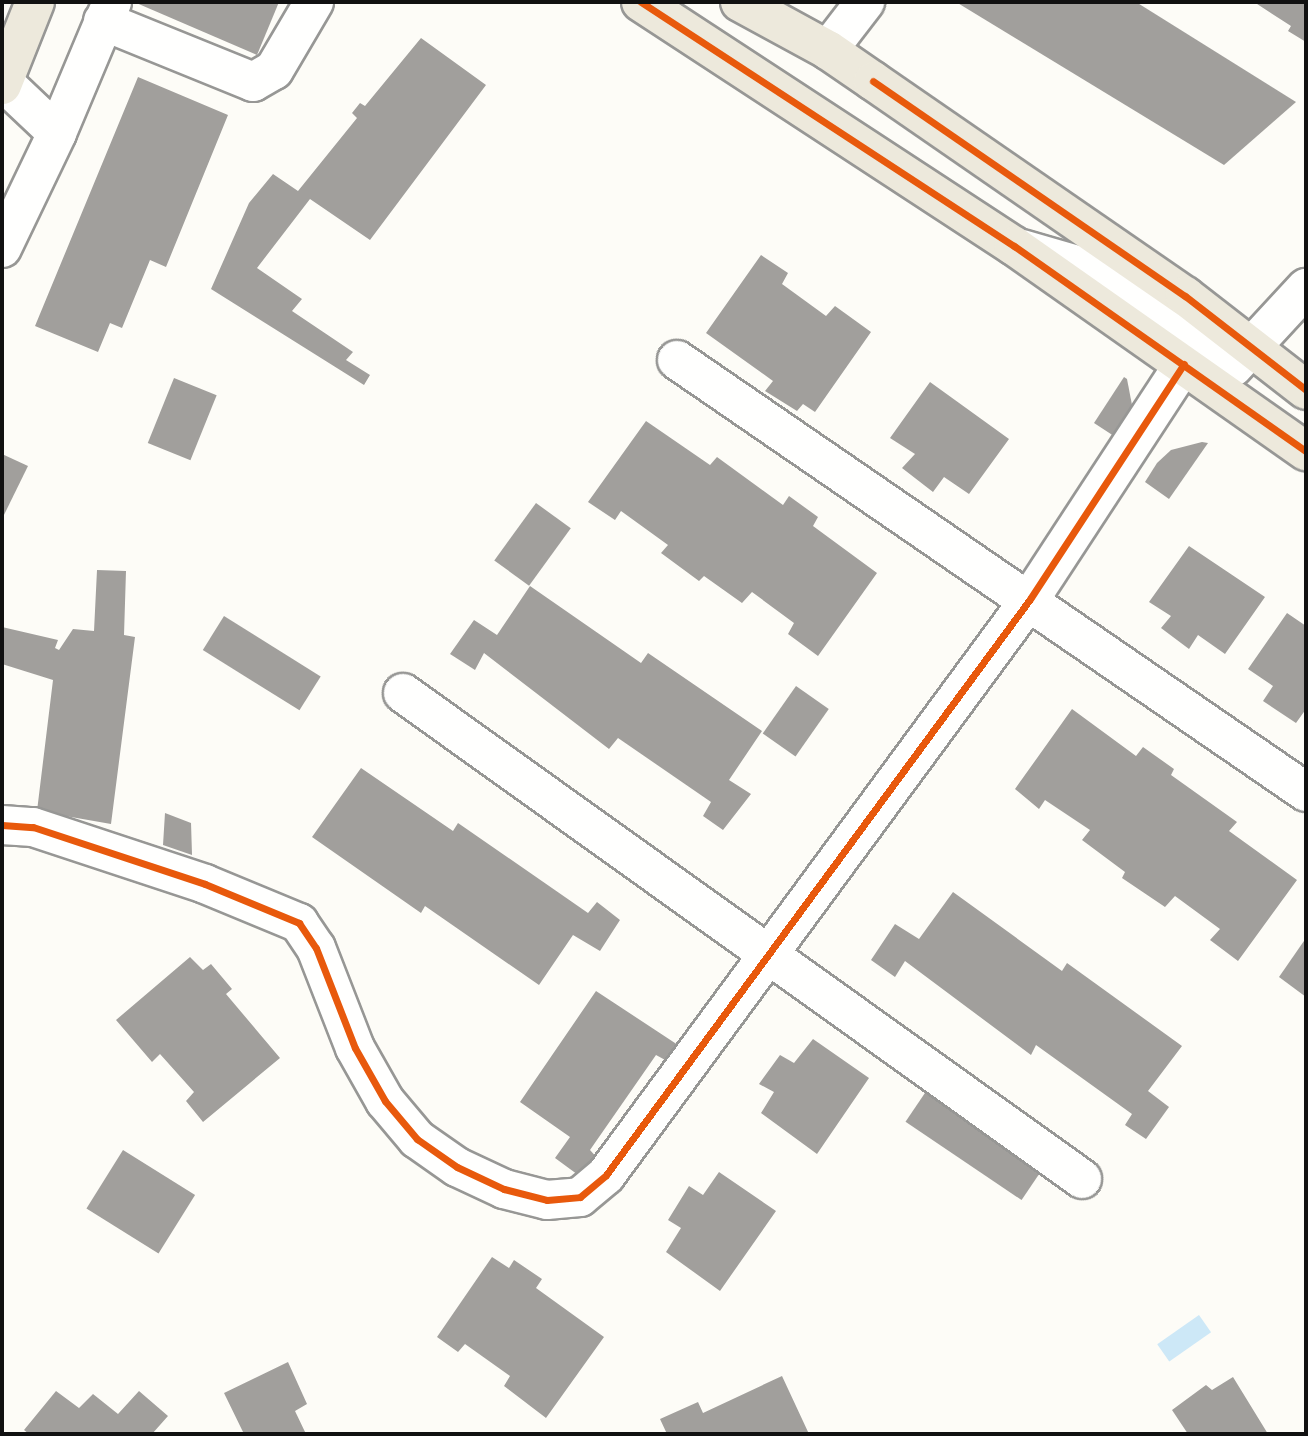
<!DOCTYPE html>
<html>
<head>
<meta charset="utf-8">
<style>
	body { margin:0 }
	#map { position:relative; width:1308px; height:1436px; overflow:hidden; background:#fdfcf7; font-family:"Roboto Serif",serif }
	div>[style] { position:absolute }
	.water>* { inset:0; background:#cde8f7; transform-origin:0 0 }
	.building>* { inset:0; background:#a19f9c; transform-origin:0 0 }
	.roads { filter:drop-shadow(2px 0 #979795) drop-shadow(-2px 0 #979795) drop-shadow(0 2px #979795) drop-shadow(0 -2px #979795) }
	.minor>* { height:38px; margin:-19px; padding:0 19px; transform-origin:19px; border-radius:19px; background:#fffffe }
	.major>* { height:38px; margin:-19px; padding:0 19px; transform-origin:19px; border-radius:19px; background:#ede9dc }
	.cycleway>* { height:7px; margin:-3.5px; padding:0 3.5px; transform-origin:3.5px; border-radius:3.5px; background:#e8590c }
	span { translate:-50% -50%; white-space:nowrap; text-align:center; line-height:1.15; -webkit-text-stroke:7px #fff; paint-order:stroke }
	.frame { position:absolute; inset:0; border:4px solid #111; pointer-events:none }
</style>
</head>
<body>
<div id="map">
	<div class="water">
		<div style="left:1199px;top:1315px;width:21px;height:51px;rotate:55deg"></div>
	</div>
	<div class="building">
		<div style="clip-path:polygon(134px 2px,279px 2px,257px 55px)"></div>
		<div style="clip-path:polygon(956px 2px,1136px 2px,1296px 102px,1224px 165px)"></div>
		<div style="clip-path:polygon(1254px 2px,1306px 2px,1306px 42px,1288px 31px,1291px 26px)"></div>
		<div style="clip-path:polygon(421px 38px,486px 85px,370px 240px,310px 199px,257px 268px,302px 299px,292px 311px,353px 352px,346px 360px,370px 375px,364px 385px,211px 289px,249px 203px,273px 174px,298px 191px,357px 118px,352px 113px,360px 103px,365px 106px)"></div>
		<div style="clip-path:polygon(138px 77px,228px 115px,166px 267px,150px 260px,122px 328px,110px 323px,98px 352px,35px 326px)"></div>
		<div style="clip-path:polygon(761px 255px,788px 273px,782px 284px,826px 316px,835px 306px,871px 332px,815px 412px,803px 404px,797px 411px,765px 391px,773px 381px,706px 333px)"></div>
		<div style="clip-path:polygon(1124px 377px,1127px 379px,1132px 405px,1120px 440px,1094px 423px)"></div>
		<div style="left:174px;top:378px;width:46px;height:70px;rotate:22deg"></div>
		<div style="clip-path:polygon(930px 382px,1009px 439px,969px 494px,944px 477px,933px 492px,902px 468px,915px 454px,890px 438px)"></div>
		<div style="clip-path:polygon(646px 421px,710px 465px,717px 457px,783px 505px,789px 496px,818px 517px,813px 526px,877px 573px,818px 656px,788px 634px,794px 623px,752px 592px,742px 603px,704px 576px,699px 581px,661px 553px,668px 545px,621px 511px,615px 520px,588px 502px)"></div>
		<div style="clip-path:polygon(1202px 442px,1208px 443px,1169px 499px,1145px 482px,1157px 463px,1171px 450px)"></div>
		<div style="clip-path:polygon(2px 454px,28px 466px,2px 519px)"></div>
		<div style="left:536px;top:503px;width:43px;height:71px;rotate:36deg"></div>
		<div style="clip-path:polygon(1189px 546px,1265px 597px,1225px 654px,1198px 635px,1189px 649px,1161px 628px,1171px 616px,1149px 602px)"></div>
		<div style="clip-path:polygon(97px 570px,126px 571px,124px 635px,135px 637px,111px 824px,37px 811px,53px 680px,2px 664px,2px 627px,58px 640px,55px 648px,59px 650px,73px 629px,94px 631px)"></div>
		<div style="clip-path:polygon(530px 586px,641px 663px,648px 653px,762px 731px,729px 780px,751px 794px,723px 830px,703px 816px,711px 802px,618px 738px,609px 749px,484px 653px,475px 670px,450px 654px,474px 620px,497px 635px)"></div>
		<div style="clip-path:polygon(1287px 613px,1306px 626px,1306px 709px,1296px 723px,1263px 701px,1273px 686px,1248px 669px)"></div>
		<div style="left:224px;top:616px;width:114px;height:40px;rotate:32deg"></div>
		<div style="left:796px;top:686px;width:40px;height:58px;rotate:35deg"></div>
		<div style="clip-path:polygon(1072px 709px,1136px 756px,1143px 747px,1174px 769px,1171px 775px,1237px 822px,1229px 831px,1297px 880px,1238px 961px,1210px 940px,1220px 929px,1175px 896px,1165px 907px,1122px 878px,1125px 872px,1082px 840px,1090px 830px,1045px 800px,1039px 809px,1015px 789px)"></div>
		<div style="clip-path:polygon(361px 768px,453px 831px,458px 823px,588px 913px,597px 902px,620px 920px,600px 951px,573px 935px,539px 985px,425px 906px,421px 913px,312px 837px)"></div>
		<div style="clip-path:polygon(165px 813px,191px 823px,192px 855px,163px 845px)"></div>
		<div style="clip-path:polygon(953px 892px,1062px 971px,1067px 963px,1182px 1046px,1148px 1091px,1169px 1107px,1146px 1139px,1125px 1125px,1132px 1114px,1036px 1045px,1031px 1055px,905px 961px,895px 977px,871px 960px,895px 924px,919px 939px)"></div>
		<div style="clip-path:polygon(1306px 938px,1306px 997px,1279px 977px)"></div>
		<div style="clip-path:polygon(190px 957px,203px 970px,211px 964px,232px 989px,226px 994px,280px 1058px,203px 1122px,186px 1101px,194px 1092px,160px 1054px,152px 1062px,116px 1020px)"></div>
		<div style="clip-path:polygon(596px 991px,678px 1045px,667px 1061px,656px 1055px,590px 1150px,599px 1160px,585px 1180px,555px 1158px,570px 1137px,520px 1102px)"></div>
		<div style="clip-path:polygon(813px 1039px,869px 1078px,817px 1154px,761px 1113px,774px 1092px,759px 1084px,780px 1055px,794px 1063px)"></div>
		<div style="left:929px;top:1087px;width:140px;height:42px;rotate:34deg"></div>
		<div style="left:123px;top:1150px;width:85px;height:69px;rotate:32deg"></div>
		<div style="clip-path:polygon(719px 1172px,776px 1211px,720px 1291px,666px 1252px,681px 1228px,668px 1220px,689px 1186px,703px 1195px)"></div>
		<div style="clip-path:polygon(492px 1257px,509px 1268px,514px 1260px,542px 1279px,536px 1288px,604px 1337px,546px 1418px,504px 1386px,510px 1376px,465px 1344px,458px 1352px,437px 1337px)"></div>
		<div style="clip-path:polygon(288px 1362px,307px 1404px,295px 1411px,306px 1434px,244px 1434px,224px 1393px)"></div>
		<div style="clip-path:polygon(782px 1376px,809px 1434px,667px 1434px,660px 1419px,698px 1402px,703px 1413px)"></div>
		<div style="clip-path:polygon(1233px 1377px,1268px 1434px,1188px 1434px,1172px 1410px,1206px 1385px,1212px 1390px)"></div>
		<div style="clip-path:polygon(56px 1391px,79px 1408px,93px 1394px,118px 1414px,139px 1391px,168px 1416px,152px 1434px,29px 1434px,24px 1430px)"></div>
	</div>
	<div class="roads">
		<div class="minor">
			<div style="left:103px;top:21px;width:162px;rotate:22.1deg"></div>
			<div style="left:253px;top:82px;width:24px;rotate:-30deg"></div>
			<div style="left:274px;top:70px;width:79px;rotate:-59.5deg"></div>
			<div style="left:828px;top:50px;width:61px;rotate:-52.4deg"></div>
			<div style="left:57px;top:133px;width:142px;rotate:-67.2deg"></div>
			<div style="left:2px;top:248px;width:127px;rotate:-64.4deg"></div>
			<div style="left:57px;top:133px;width:74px;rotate:-136.6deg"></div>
			<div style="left:1022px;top:249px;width:61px;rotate:16.1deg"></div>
			<div style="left:1081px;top:266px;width:108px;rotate:35.6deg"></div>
			<div style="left:1169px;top:329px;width:74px;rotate:30.7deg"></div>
			<div style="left:1233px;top:367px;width:108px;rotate:-47.3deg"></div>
			<div style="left:677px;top:360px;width:763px;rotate:34.48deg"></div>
			<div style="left:403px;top:693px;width:835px;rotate:35.59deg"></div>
			<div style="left:2px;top:825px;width:31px;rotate:4deg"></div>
			<div style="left:33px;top:827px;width:181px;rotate:18.3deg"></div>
			<div style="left:205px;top:884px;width:102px;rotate:22.5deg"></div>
			<div style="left:299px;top:923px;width:30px;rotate:56deg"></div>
			<div style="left:316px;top:948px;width:107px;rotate:68.7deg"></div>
			<div style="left:355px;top:1048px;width:61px;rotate:60.5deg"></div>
			<div style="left:385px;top:1101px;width:50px;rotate:49.9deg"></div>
			<div style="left:417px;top:1139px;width:49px;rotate:35deg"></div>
			<div style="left:457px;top:1167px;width:52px;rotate:25.1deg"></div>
			<div style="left:504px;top:1189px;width:44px;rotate:14.3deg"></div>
			<div style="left:547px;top:1200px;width:33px;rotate:-5deg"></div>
			<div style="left:580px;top:1197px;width:34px;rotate:-40deg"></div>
			<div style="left:606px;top:1175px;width:715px;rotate:-53.64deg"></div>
			<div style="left:1030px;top:599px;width:281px;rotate:-56.8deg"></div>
		</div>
		<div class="major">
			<div style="left:641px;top:2px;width:446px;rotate:33.2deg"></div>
			<div style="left:1014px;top:246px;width:357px;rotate:35.1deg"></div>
			<div style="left:740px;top:2px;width:100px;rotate:28.6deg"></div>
			<div style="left:828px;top:50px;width:55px;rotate:34.6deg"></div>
			<div style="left:873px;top:81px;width:379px;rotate:34.6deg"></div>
			<div style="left:1185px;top:296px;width:153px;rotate:37.8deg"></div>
			<div style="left:2px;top:85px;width:89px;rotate:-68.3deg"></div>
		</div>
	</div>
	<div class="cycleway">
		<div style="left:641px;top:2px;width:446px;rotate:33.2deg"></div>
		<div style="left:1014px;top:246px;width:357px;rotate:35.1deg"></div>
		<div style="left:873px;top:81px;width:379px;rotate:34.6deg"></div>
		<div style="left:1185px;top:296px;width:153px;rotate:37.8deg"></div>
		<div style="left:2px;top:825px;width:31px;rotate:4deg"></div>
		<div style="left:33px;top:827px;width:181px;rotate:18.3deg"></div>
		<div style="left:205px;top:884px;width:102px;rotate:22.5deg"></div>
		<div style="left:299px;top:923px;width:30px;rotate:56deg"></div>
		<div style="left:316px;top:948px;width:107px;rotate:68.7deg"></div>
		<div style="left:355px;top:1048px;width:61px;rotate:60.5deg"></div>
		<div style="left:385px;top:1101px;width:50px;rotate:49.9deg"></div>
		<div style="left:417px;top:1139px;width:49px;rotate:35deg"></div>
		<div style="left:457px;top:1167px;width:52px;rotate:25.1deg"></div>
		<div style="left:504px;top:1189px;width:44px;rotate:14.3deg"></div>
		<div style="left:547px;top:1200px;width:33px;rotate:-5deg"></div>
		<div style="left:580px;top:1197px;width:34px;rotate:-40deg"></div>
		<div style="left:606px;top:1175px;width:715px;rotate:-53.64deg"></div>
		<div style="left:1030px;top:599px;width:281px;rotate:-56.8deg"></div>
	</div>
	<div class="frame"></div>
</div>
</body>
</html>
